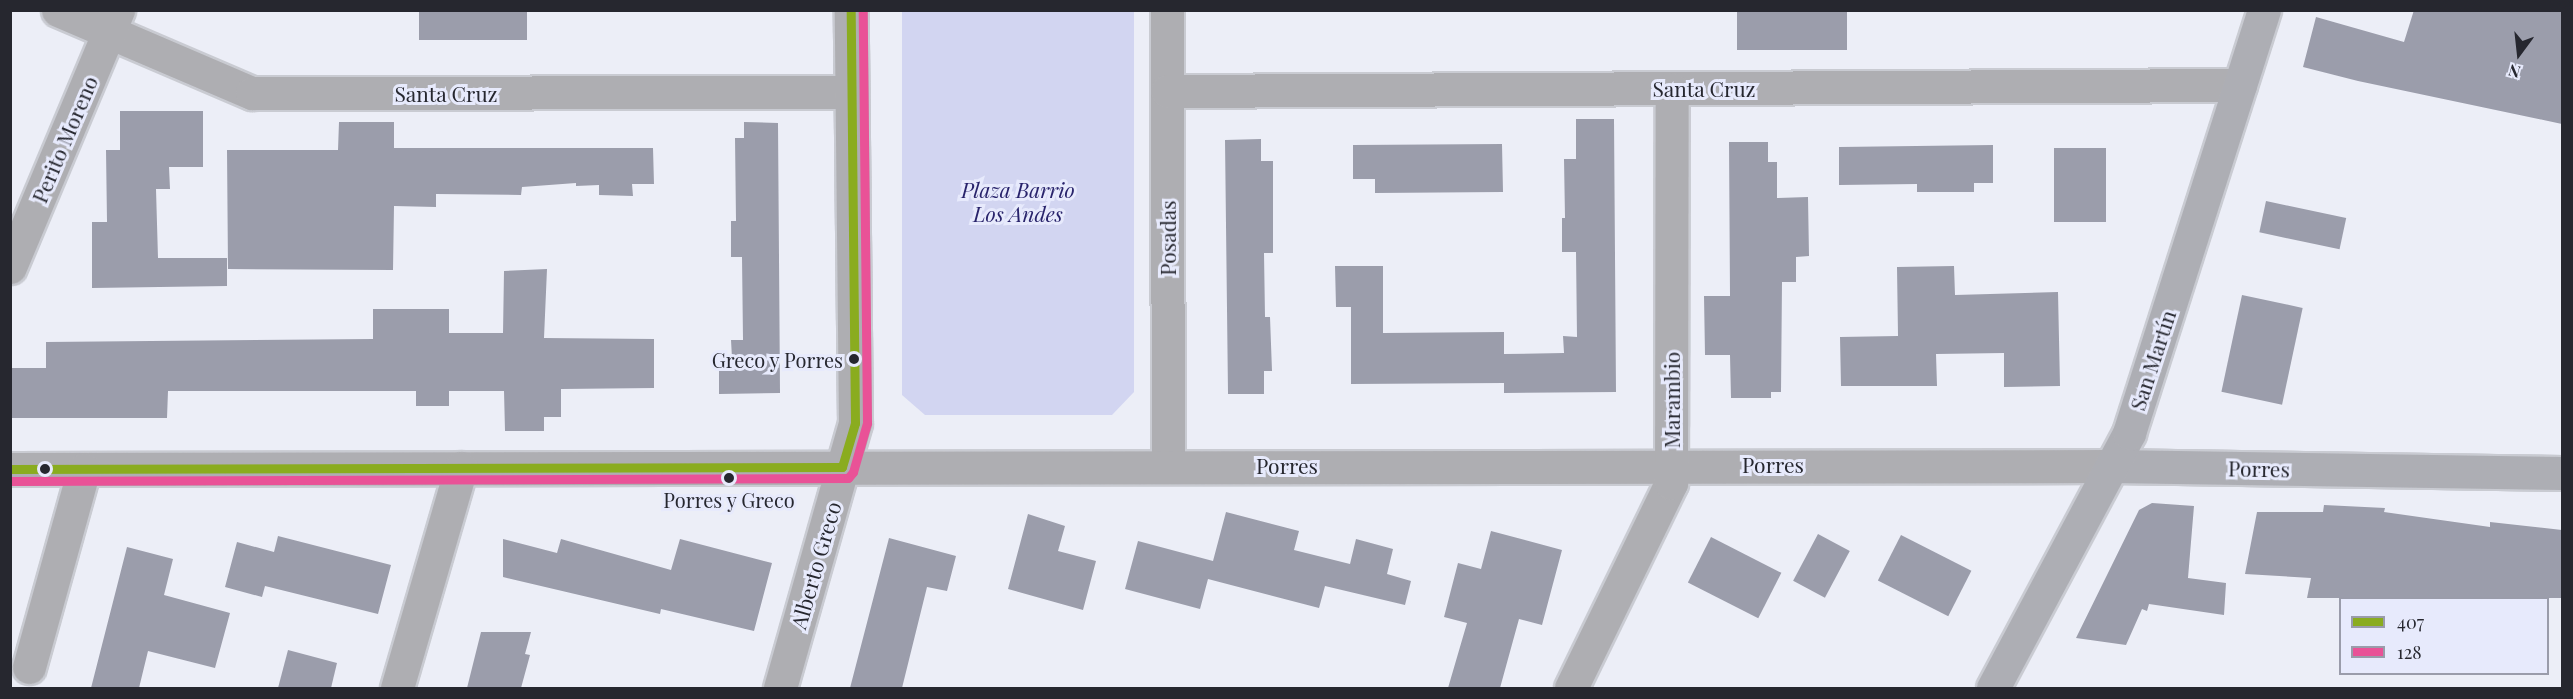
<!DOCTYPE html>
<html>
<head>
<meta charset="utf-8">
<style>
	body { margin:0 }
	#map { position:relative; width:2573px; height:699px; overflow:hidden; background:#eceef7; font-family:"Playfair Display",serif }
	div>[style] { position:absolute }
	.green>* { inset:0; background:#d2d5f1 }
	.building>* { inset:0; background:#9b9dab; transform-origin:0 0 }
	.roads { filter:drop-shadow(2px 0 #c9cbd2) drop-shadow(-2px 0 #c9cbd2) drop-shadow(0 2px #c9cbd2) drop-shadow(0 -2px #c9cbd2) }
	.street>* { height:33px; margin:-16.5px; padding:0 16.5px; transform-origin:16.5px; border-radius:16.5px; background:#aeaeb2 }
	.secondary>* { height:33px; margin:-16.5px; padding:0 16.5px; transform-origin:16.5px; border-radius:16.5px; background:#adaeb4 }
	.bus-1>* { height:9px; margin:-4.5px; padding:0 4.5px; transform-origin:4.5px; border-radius:4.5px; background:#8aac1f }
	.bus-2>* { height:9px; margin:-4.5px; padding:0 4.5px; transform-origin:4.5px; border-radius:4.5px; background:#e95297 }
	.dots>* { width:16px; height:16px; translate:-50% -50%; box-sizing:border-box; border:3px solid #e7eafc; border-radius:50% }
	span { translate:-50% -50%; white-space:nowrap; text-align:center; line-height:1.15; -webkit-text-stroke:6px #e7eafc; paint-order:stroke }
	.bus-label { font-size:20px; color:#26272f }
	.right { translate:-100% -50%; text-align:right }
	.street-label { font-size:21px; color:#26272f }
	.park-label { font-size:21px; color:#28236b; font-style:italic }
	.frame { position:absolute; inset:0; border:12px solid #26272f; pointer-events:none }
	.legend { position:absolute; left:2339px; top:597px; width:210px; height:78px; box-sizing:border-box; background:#e7eafc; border:2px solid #9a9caa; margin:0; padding:8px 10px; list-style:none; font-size:18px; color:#26272f }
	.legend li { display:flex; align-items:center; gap:12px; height:30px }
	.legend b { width:30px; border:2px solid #9a9caa }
	.north { position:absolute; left:2489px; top:24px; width:60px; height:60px; -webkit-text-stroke:4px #e7eafc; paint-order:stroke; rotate:195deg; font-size:16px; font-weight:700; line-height:24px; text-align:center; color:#26272f }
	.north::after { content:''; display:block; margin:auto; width:21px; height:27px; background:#26272f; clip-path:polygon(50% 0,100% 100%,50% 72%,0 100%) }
</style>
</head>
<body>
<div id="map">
	<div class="green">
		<div style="clip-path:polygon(902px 11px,1134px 11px,1134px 392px,1112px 415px,925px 415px,902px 395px)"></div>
	</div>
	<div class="building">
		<div style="left:419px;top:10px;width:108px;height:30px"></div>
		<div style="left:1737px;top:10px;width:110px;height:40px"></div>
		<div style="clip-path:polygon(2414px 10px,2562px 10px,2562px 124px,2358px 81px,2303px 67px,2316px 17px,2404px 42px)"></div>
		<div style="clip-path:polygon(120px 111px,203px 111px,203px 167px,169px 167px,170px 189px,156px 189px,158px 258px,227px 258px,227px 286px,92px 288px,92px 222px,107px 222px,106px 150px,120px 150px)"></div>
		<div style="clip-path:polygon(1576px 119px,1614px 119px,1616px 392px,1504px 393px,1504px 383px,1351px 384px,1351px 307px,1336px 307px,1335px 266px,1383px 266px,1383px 333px,1504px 332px,1504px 354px,1564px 353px,1563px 336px,1577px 337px,1576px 252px,1562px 252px,1562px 218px,1565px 218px,1564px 159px,1576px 159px)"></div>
		<div style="clip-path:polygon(339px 122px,394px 122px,394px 148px,653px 148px,654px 184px,632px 184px,633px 196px,599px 195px,599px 185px,576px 186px,576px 183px,522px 187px,521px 195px,436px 194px,436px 207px,394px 206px,393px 270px,228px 269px,227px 150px,338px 150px)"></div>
		<div style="clip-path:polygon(744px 122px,778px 123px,780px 393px,719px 394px,719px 359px,732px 358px,731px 340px,743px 340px,742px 257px,731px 257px,731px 221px,736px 221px,735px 138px,744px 138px)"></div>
		<div style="clip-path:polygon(1261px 139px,1261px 161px,1273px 161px,1273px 253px,1264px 253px,1265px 317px,1270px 317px,1272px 371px,1264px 371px,1264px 394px,1228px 394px,1225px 140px)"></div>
		<div style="clip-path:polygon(1729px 142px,1768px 142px,1768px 162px,1777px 162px,1777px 198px,1808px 197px,1809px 256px,1796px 257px,1796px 282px,1782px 282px,1781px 392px,1771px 392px,1771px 398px,1731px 398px,1730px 355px,1705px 355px,1704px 296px,1730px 296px)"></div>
		<div style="clip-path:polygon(1502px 144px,1503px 192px,1375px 193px,1375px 179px,1353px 179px,1353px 145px)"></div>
		<div style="clip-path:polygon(1993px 145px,1993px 183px,1974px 183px,1974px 192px,1917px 192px,1917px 184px,1839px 185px,1839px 147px)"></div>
		<div style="left:2054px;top:148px;width:52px;height:74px"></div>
		<div style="left:2266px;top:201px;width:82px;height:32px;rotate:12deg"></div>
		<div style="clip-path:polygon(1954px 266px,1955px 295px,2058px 292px,2060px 386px,2004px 387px,2004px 353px,1936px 354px,1937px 386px,1841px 386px,1840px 337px,1898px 336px,1897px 267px)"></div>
		<div style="clip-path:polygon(547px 269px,544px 338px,654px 339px,654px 388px,561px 389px,561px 417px,544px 417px,544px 431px,505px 431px,504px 391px,449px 391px,449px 406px,416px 406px,416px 391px,168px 391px,167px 418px,10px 418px,10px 368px,46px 368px,46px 342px,373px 339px,373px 309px,449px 309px,449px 333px,503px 333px,504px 271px)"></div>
		<div style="left:2242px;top:295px;width:62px;height:99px;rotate:12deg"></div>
		<div style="clip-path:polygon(2152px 503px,2194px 506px,2188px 578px,2226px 583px,2224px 615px,2149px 604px,2147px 611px,2142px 609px,2126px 645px,2076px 638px,2139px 510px)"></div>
		<div style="clip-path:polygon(2324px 505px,2385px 508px,2384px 512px,2490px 527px,2490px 522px,2562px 530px,2562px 598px,2307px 598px,2311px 578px,2245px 574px,2257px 512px,2323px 512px)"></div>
		<div style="clip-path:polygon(1226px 512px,1299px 531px,1294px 550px,1350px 564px,1356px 539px,1393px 549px,1387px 574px,1411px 581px,1405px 605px,1325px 586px,1319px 608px,1208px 579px,1200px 609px,1125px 589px,1138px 541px,1213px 561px)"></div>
		<div style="clip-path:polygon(1028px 514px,1065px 526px,1058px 551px,1096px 561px,1083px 610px,1008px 589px)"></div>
		<div style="clip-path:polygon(1491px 531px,1562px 550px,1542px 625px,1519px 619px,1500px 688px,1448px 688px,1467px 623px,1444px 617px,1458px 563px,1481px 569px)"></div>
		<div style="left:1818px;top:534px;width:36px;height:53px;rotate:28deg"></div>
		<div style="left:1901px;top:535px;width:79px;height:51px;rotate:27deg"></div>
		<div style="clip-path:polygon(278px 536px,391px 565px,378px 614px,265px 586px,262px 597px,225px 587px,237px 542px,274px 552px)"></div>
		<div style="left:1711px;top:537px;width:79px;height:51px;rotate:27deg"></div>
		<div style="clip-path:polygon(889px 538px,956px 556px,947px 591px,927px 587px,902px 688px,850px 688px)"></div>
		<div style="clip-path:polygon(503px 539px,557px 553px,561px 539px,671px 570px,680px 539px,772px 563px,754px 631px,661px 609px,660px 614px,503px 577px)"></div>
		<div style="clip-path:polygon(127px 547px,173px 559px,164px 595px,230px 613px,215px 668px,148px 651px,139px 688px,91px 688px)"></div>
		<div style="clip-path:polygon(481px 632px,531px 632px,525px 654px,530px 655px,521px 688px,467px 688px)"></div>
		<div style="clip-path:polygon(288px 650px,337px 663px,331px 688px,278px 688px)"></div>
	</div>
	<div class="roads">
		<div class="street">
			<div style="left:58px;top:10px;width:211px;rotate:23.2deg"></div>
			<div style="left:252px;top:93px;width:599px;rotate:-0.1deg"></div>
			<div style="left:1167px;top:10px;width:456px;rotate:89.9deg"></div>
			<div style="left:1167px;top:91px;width:1073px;rotate:-0.32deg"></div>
			<div style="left:10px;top:267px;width:279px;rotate:-67.2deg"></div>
			<div style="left:10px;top:469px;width:2102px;rotate:-0.08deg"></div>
			<div style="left:29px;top:667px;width:205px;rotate:-74.5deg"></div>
			<div style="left:397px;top:688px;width:229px;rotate:-73.8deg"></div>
			<div style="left:780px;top:688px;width:275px;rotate:-74.2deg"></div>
			<div style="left:855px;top:423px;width:413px;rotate:-90.6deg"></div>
			<div style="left:1571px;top:688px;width:228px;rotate:-64deg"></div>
			<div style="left:1671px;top:483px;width:394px;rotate:-89.9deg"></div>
		</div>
		<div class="secondary">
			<div style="left:2112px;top:466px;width:450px;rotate:0.9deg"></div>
			<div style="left:1993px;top:688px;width:289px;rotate:-61.9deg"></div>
			<div style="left:2129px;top:433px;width:444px;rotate:-72.3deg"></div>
		</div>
	</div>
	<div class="bus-1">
		<div style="left:10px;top:469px;width:832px;rotate:-0.14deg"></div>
		<div style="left:842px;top:467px;width:46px;rotate:-73.5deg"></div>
		<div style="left:855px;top:423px;width:413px;rotate:-90.6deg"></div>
	</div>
	<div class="bus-2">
		<div style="left:10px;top:481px;width:838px;rotate:-0.21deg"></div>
		<div style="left:848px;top:478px;width:8px;rotate:-50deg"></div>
		<div style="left:853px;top:472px;width:51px;rotate:-74.1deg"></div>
		<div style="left:867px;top:423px;width:413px;rotate:-90.6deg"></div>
	</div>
	<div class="dots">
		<div style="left:854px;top:359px;background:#26272f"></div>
		<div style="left:45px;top:469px;background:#26272f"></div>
		<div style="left:729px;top:478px;background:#26272f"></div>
	</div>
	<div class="bus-label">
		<span class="right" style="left:843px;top:359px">Greco y Porres</span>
		<span style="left:729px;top:499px">Porres y Greco</span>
	</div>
	<div class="street-label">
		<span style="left:1704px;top:88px">Santa Cruz</span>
		<span style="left:446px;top:93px">Santa Cruz</span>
		<span style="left:64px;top:139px;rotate:-67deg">Perito Moreno</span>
		<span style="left:1167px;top:238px;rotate:-90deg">Posadas</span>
		<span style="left:2152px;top:360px;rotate:-72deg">San Martín</span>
		<span style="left:1671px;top:400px;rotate:-90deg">Marambio</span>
		<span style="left:1773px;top:464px">Porres</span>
		<span style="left:1287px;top:465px">Porres</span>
		<span style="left:2259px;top:468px;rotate:1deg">Porres</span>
		<span style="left:815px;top:565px;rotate:-74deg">Alberto Greco</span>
	</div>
	<div class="park-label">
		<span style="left:1018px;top:201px">Plaza Barrio<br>Los Andes</span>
	</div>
	<div class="frame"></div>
	<ul class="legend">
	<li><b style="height:8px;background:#8aac1f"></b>407</li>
	<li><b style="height:8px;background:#e95297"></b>128</li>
	</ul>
	<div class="north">N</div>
</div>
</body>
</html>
